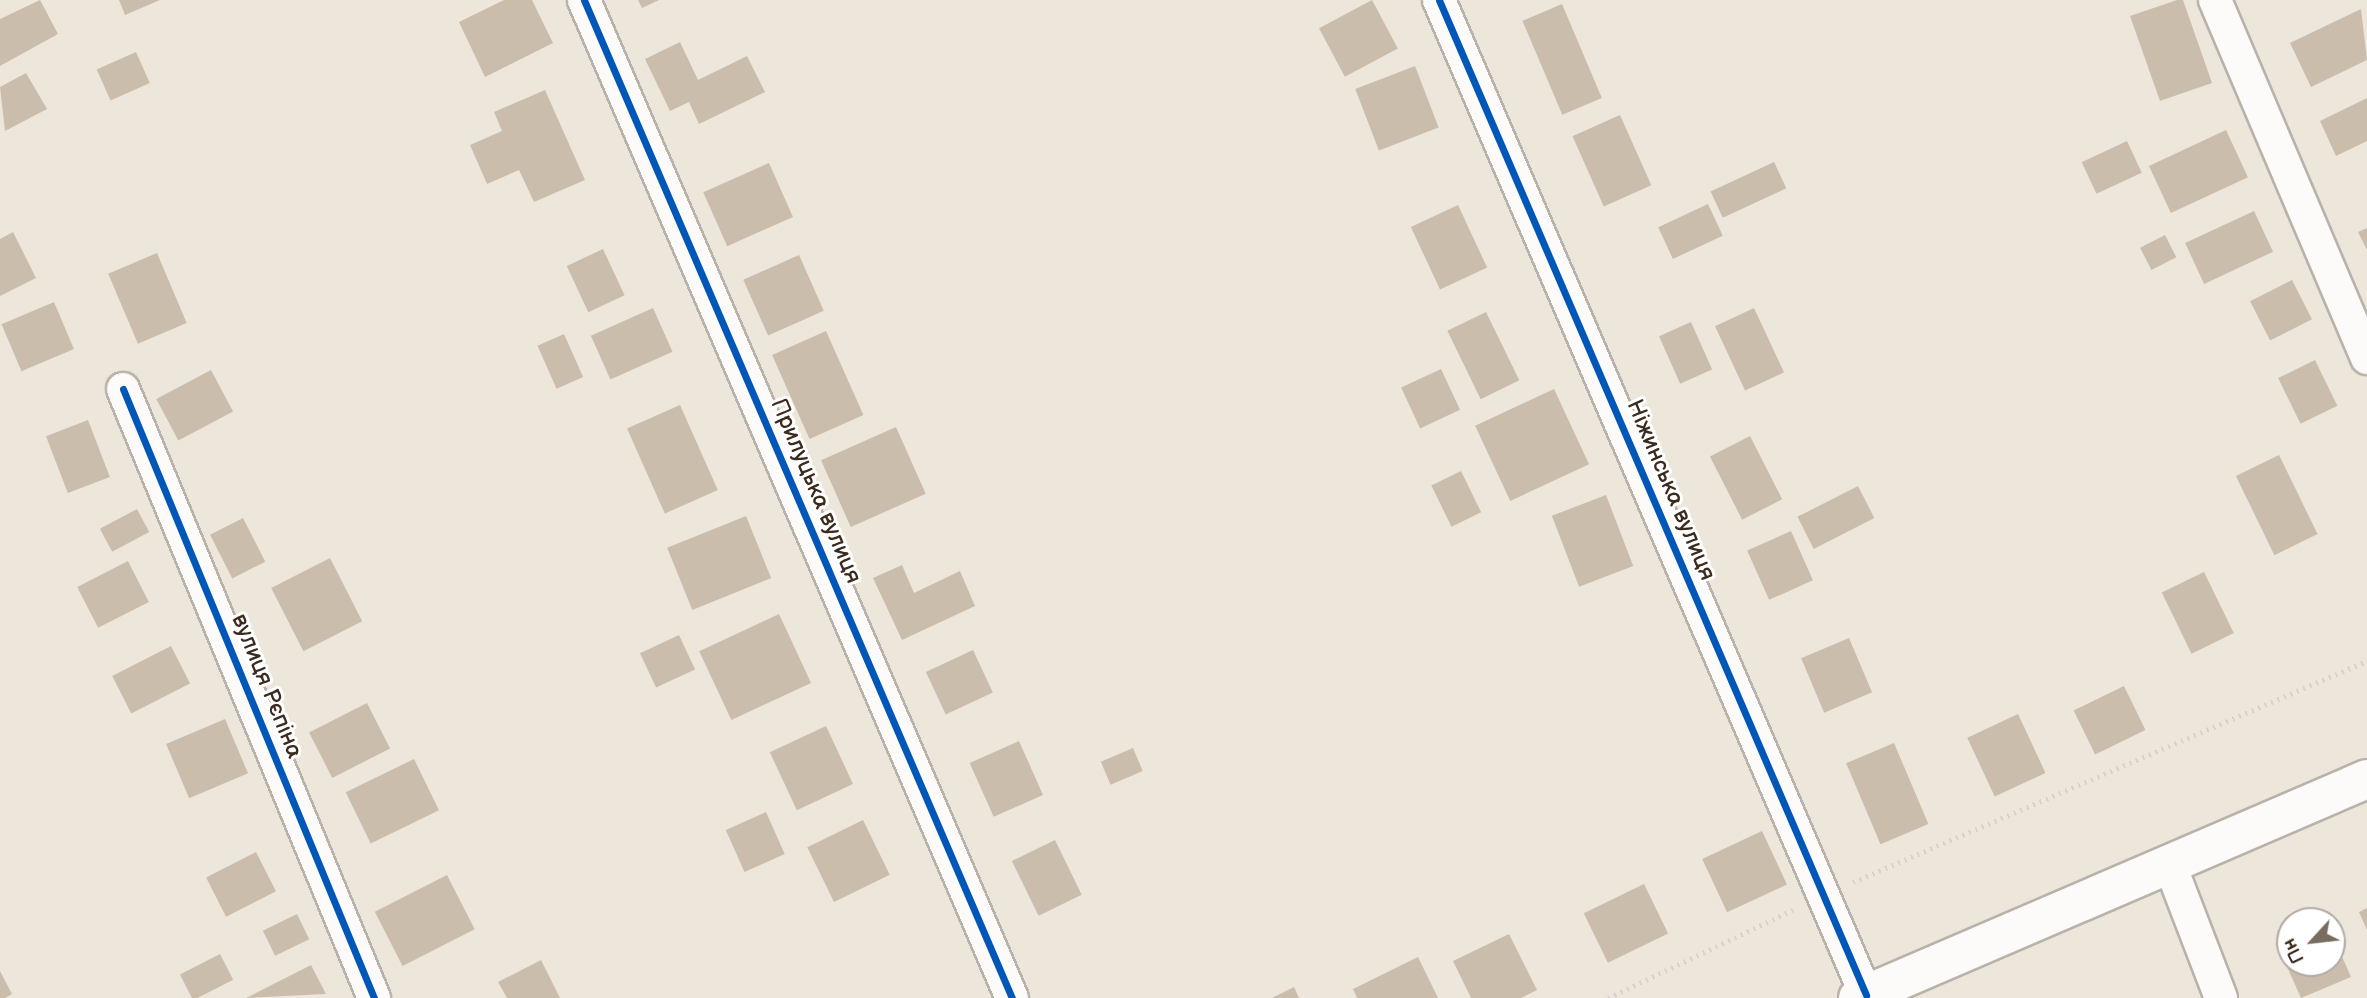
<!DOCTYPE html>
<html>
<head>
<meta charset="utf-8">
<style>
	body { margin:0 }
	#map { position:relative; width:2367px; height:998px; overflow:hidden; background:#ede6db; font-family:"Balsamiq Sans",sans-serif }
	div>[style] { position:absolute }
	.building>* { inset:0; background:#cbbdac; transform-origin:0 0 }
	.path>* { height:4.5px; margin-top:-2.25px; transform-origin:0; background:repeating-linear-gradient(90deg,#d6d3cf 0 2px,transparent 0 7px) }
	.roads { filter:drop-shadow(2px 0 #b9b2aa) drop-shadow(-2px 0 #b9b2aa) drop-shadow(0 2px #b9b2aa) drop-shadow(0 -2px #b9b2aa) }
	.street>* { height:32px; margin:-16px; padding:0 16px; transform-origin:16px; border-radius:16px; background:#fcfbfa }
	.secondary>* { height:38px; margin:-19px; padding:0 19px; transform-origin:19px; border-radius:19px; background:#fcfbfa }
	.cycleway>* { height:7px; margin:-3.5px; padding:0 3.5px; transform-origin:3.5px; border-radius:3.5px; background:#0057b8 }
	span { translate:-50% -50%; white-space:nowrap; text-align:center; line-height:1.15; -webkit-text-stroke:6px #fff; paint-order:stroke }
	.street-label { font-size:23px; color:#3b2a1e }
	.north { position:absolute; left:2276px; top:907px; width:70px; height:70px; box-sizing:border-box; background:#fff; border:2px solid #b1aaa5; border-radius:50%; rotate:243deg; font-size:19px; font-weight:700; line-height:28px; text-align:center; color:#3b2a1e }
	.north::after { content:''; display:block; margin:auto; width:24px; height:32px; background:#796c60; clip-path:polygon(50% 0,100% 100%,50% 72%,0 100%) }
</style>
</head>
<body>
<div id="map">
	<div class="building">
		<div style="clip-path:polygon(40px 0,58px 34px,0 66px,0 19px)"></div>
		<div style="clip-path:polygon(119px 0,160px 0,125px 15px)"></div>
		<div style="clip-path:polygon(504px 0,532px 0,553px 43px,485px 77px,459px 22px)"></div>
		<div style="clip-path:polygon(638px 0,659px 0,642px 8px)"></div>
		<div style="left:1372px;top:0;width:55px;height:60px;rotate:62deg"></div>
		<div style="clip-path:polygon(2177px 0,2183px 0,2212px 83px,2160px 101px,2130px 16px)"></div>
		<div style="left:1562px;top:4px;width:102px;height:43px;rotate:67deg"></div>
		<div style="clip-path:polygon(2361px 9px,2367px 60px,2311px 87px,2290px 43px)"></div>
		<div style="clip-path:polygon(680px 42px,698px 80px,747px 56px,765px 92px,699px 124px,689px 102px,670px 111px,645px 59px)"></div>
		<div style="left:136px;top:52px;width:34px;height:43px;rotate:66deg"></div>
		<div style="left:1415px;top:66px;width:66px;height:64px;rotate:69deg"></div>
		<div style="clip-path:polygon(26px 73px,47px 109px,5px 131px,0 87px)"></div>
		<div style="clip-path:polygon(545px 90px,585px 180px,534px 202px,519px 170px,487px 184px,470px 145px,502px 131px,494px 112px)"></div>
		<div style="clip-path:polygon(2367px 98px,2367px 141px,2336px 156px,2320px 121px)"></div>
		<div style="left:1620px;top:115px;width:77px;height:52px;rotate:66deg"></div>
		<div style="left:2226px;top:130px;width:52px;height:85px;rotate:65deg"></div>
		<div style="left:2127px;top:141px;width:35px;height:50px;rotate:65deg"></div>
		<div style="left:1774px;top:162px;width:29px;height:70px;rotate:65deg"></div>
		<div style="left:769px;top:163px;width:59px;height:72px;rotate:66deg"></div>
		<div style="left:1708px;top:204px;width:35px;height:55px;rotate:65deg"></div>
		<div style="left:1458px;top:205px;width:69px;height:52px;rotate:65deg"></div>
		<div style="left:2254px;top:211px;width:45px;height:76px;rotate:65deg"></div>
		<div style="clip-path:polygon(2367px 228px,2367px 250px,2358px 232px)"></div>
		<div style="clip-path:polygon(13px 232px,36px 278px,0 296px,0 239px)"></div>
		<div style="left:2165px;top:235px;width:25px;height:28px;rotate:63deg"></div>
		<div style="left:603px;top:249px;width:51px;height:40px;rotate:65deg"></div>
		<div style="left:157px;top:253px;width:76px;height:53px;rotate:67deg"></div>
		<div style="left:799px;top:255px;width:61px;height:61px;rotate:66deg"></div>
		<div style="left:2292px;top:280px;width:44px;height:47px;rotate:63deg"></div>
		<div style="left:54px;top:302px;width:51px;height:57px;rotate:67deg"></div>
		<div style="left:653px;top:308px;width:48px;height:68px;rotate:66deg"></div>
		<div style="left:1754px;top:308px;width:71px;height:43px;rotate:65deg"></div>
		<div style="left:1486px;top:312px;width:76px;height:43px;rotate:64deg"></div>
		<div style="left:1691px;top:322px;width:52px;height:35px;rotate:66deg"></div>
		<div style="left:826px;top:331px;width:92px;height:59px;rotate:66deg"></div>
		<div style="left:564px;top:334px;width:47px;height:29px;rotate:66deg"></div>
		<div style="left:2315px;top:360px;width:51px;height:41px;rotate:64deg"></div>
		<div style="left:1441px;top:369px;width:45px;height:44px;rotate:65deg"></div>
		<div style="left:211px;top:370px;width:47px;height:62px;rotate:62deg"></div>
		<div style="left:1554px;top:389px;width:83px;height:87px;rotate:65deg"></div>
		<div style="left:680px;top:405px;width:93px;height:58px;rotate:66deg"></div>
		<div style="left:88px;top:420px;width:61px;height:45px;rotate:69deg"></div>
		<div style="left:896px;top:427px;width:73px;height:82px;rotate:66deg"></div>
		<div style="left:1750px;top:436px;width:71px;height:45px;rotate:63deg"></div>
		<div style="left:2279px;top:455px;width:88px;height:48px;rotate:64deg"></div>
		<div style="left:1461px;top:471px;width:46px;height:33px;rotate:64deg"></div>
		<div style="left:1858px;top:486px;width:36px;height:68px;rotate:63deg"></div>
		<div style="left:1606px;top:495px;width:76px;height:58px;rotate:69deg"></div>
		<div style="left:137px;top:509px;width:26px;height:42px;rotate:62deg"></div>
		<div style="left:746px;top:516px;width:67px;height:85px;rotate:68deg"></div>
		<div style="left:243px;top:518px;width:49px;height:37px;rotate:63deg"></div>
		<div style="left:1791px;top:531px;width:54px;height:48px;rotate:66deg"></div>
		<div style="left:330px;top:558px;width:71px;height:66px;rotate:63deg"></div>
		<div style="left:128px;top:561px;width:46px;height:57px;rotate:63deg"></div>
		<div style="clip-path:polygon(902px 565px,914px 593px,960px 571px,975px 606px,902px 640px,873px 578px)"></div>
		<div style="left:2204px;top:572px;width:68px;height:47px;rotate:64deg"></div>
		<div style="left:779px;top:614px;width:76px;height:88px;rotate:65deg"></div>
		<div style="left:679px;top:635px;width:38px;height:43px;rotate:65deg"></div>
		<div style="left:1849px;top:638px;width:59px;height:52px;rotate:67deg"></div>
		<div style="left:171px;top:646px;width:42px;height:66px;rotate:63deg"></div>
		<div style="left:973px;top:650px;width:47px;height:52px;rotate:65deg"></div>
		<div style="left:2124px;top:686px;width:49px;height:56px;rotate:64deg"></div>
		<div style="left:367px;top:703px;width:51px;height:65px;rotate:63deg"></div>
		<div style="left:2018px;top:714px;width:65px;height:56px;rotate:65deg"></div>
		<div style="left:225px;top:719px;width:59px;height:64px;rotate:67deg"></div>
		<div style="left:826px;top:726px;width:64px;height:62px;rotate:65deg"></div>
		<div style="left:1019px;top:741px;width:59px;height:54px;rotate:66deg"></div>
		<div style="left:1894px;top:743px;width:88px;height:52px;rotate:67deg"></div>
		<div style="left:1133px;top:748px;width:25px;height:35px;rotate:67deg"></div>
		<div style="left:414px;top:759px;width:57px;height:76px;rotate:64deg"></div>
		<div style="left:766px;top:812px;width:46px;height:44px;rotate:66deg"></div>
		<div style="left:863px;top:820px;width:61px;height:62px;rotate:64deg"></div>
		<div style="left:1762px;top:831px;width:59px;height:66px;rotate:65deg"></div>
		<div style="left:1055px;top:840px;width:61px;height:48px;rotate:64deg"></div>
		<div style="left:256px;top:852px;width:44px;height:56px;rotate:63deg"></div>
		<div style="left:447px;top:875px;width:61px;height:81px;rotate:63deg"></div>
		<div style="left:1644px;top:884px;width:55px;height:67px;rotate:64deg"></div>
		<div style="clip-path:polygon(2367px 908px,2367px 930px,2359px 912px)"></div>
		<div style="left:297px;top:914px;width:28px;height:38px;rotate:64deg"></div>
		<div style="clip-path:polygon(1509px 934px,1537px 990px,1521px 998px,1471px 998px,1453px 961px)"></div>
		<div style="clip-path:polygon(2332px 934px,2351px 977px,2301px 998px,2279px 949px,2290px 944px,2290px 963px,2332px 963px)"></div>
		<div style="left:220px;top:954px;width:29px;height:45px;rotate:63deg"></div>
		<div style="clip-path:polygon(1418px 957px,1438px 998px,1357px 998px,1353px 989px)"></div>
		<div style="clip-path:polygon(541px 960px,560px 998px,507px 998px,498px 982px)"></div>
		<div style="clip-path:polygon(311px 965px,326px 994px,246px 998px)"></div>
		<div style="clip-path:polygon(0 971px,12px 994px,5px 998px,0 998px)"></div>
		<div style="clip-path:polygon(1294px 987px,1299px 998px,1272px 998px)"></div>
	</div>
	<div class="path">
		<div style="left:1853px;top:882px;width:559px;rotate:-23.27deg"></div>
		<div style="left:1608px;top:998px;width:207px;rotate:-25.5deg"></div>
	</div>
	<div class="roads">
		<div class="street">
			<div style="left:584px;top:0;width:1086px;rotate:66.79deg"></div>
			<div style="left:1439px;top:0;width:1083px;rotate:66.77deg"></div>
			<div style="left:2215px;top:0;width:389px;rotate:67deg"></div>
			<div style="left:123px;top:389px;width:659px;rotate:67.6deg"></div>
			<div style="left:2170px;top:865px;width:142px;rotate:69deg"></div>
		</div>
		<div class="secondary">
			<div style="left:1858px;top:998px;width:554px;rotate:-23.28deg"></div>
		</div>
	</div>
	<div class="cycleway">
		<div style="left:584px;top:0;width:1086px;rotate:66.79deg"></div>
		<div style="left:1439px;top:0;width:1083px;rotate:66.77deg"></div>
		<div style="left:123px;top:389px;width:659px;rotate:67.6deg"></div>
	</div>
	<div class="street-label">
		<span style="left:1671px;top:490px;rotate:67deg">Ніжинська вулиця</span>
		<span style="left:816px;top:491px;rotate:67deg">Прилуцька вулиця</span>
		<span style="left:267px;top:686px;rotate:68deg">вулиця Рєпіна</span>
	</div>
	<div class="north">Пн</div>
</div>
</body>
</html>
